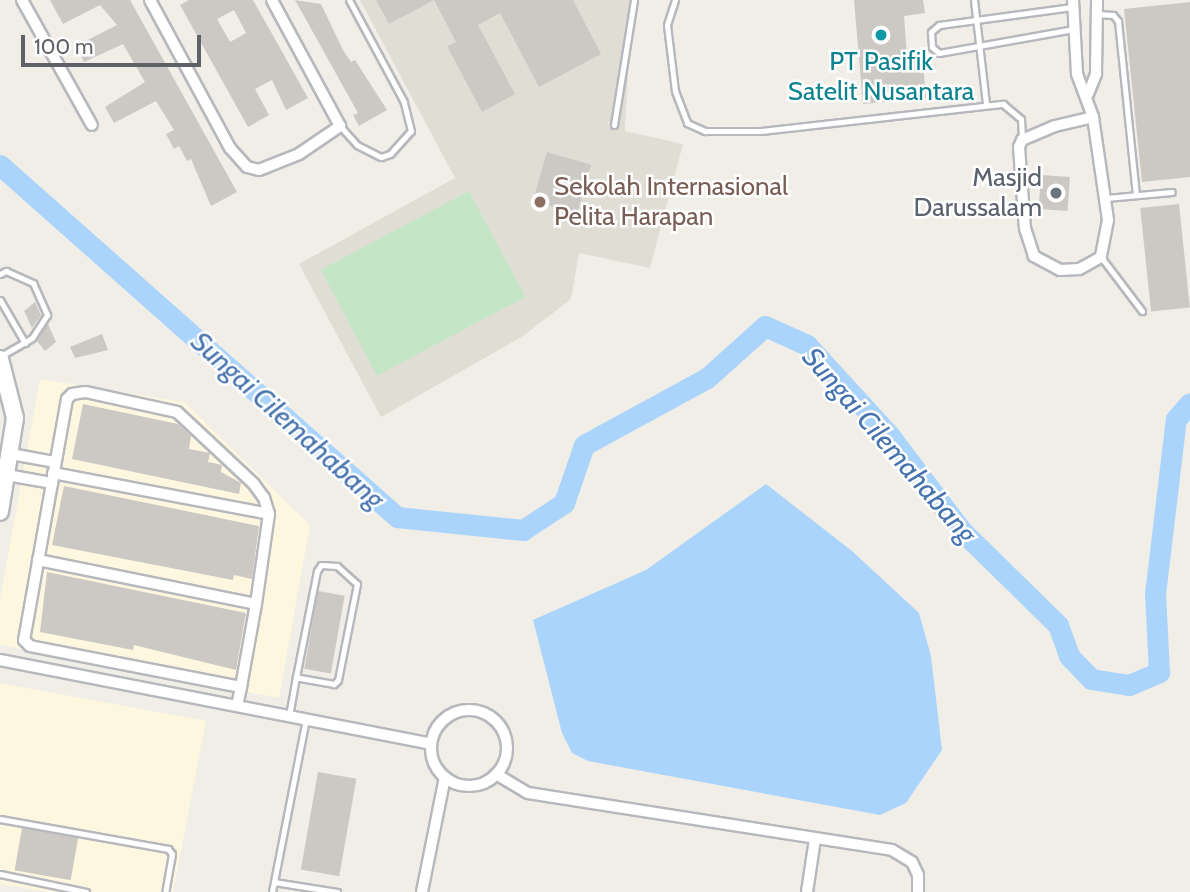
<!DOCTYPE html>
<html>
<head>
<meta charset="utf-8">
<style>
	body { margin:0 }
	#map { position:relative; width:1190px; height:892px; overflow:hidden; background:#f0eee7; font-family:Cabin,sans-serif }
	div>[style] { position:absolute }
	.commercial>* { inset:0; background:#fdf7df }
	.education>* { inset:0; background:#e0ddd5 }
	.green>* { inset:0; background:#c5e6c6; transform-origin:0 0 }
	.water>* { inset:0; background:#abd4fc }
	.river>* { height:21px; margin:-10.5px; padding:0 10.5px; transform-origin:10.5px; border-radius:10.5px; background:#abd4fc }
	.building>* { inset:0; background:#ccc8c4; transform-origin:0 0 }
	.roads { filter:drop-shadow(2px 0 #b7b8bd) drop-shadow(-2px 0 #b7b8bd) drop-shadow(0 2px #b7b8bd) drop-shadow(0 -2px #b7b8bd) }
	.lane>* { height:5px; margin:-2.5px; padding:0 2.5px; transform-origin:2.5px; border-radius:2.5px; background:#fff }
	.street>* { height:10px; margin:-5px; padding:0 5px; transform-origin:5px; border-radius:5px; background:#fff }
	.street>.ring { margin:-5px; padding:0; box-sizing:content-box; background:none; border:10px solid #fff; border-radius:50% }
	.secondary>* { height:16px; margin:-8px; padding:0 8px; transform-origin:8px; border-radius:8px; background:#fff }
	.dots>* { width:19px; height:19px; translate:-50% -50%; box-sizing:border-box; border:4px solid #fff; border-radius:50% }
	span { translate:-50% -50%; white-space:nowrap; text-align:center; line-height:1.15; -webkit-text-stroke:5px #fff; paint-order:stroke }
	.culture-label { font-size:26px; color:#0d838f }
	.worship-label { font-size:26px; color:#5b616d }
	.right { translate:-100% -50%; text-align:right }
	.education-label { font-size:26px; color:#785e54 }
	.left { translate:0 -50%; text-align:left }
	.water-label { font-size:28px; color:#4773ae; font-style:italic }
	.scale { position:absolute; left:21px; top:35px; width:180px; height:32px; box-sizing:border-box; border:4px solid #5e6166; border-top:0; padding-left:9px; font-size:21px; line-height:24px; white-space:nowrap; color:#5e6166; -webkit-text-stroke:5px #fff; paint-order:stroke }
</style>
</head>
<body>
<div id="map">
	<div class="commercial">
		<div style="clip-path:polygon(40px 379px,184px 402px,310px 525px,279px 698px,0 645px,0 600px)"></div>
		<div style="clip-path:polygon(0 683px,206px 721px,173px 892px,48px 892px,0 884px)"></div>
	</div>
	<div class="education">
		<div style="clip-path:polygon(360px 0,632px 0,625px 131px,683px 144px,650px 268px,579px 253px,571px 299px,523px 336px,381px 417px,299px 264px,455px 178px)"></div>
	</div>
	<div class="green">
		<div style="left:469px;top:191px;width:120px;height:168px;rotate:62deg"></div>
	</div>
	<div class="water">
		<div style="clip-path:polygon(766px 484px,852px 551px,919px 613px,931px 656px,942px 750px,906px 803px,880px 815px,588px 761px,572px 753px,562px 733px,533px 620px,646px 570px)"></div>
	</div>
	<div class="river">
		<div style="left:0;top:165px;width:531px;rotate:41.56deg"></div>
		<div style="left:397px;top:517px;width:127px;rotate:5.9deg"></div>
		<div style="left:523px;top:530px;width:49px;rotate:-33.4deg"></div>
		<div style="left:564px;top:503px;width:61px;rotate:-71deg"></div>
		<div style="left:584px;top:445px;width:140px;rotate:-28.6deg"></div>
		<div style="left:707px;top:378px;width:78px;rotate:-41.9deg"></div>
		<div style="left:765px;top:326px;width:46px;rotate:24.3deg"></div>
		<div style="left:807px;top:345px;width:123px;rotate:47.6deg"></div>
		<div style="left:890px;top:436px;width:118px;rotate:52.9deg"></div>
		<div style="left:961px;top:530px;width:136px;rotate:44.4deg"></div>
		<div style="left:1058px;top:625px;width:33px;rotate:70deg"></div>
		<div style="left:1069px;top:656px;width:32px;rotate:46deg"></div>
		<div style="left:1091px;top:679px;width:38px;rotate:9deg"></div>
		<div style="left:1129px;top:685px;width:33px;rotate:-23deg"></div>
		<div style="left:1159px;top:672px;width:78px;rotate:-92.9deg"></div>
		<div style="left:1155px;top:594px;width:176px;rotate:-83.2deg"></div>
		<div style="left:1176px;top:419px;width:21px;rotate:-49deg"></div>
	</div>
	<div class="building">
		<div style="clip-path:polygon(50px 0,130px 0,237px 192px,211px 206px,191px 159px,187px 161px,179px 146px,174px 149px,166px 134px,174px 130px,156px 101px,114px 123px,105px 107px,145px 82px,123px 44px,84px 62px,76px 46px,117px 25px,100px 5px,63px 24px)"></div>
		<div style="clip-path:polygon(evenodd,189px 0,253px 0,308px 98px,286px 110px,272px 80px,255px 89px,269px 115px,248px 127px,180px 5px,189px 0,234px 10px,246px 33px,230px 42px,217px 19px,234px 10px)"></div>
		<div style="clip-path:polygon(295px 0,321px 4px,343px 50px,351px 62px,355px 60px,387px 110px,359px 126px,353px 115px,358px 113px)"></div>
		<div style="clip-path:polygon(376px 0,573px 0,601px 54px,539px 87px,500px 13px,478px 25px,515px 94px,482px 112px,447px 46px,456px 42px,434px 0,389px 24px)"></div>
		<div style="clip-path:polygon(854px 0,923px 0,925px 13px,904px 16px,907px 55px,922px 53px,926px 98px,863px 104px)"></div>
		<div style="clip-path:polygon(1190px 2px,1190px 177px,1142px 182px,1124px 9px)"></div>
		<div style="left:547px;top:152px;width:46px;height:51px;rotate:16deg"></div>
		<div style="left:1041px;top:175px;width:29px;height:34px;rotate:4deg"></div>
		<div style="left:1179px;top:204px;width:104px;height:39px;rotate:84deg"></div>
		<div style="clip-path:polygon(35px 302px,41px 315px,32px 328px,24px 311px)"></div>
		<div style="clip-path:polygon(48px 324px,56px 342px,45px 351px,37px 341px)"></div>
		<div style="clip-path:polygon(102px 334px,108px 350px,75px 358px,70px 347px)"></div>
		<div style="clip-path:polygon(83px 404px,178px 424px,191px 436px,189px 449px,210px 453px,208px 462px,222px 465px,221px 472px,241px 483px,239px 494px,72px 459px)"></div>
		<div style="clip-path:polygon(64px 486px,259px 526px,252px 579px,234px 575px,233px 580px,52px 545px)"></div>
		<div style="clip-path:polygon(47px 572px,246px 613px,236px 670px,134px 645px,133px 650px,40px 632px)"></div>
		<div style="left:318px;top:591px;width:27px;height:79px;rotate:10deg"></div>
		<div style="left:318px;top:772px;width:39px;height:99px;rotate:10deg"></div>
		<div style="left:22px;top:828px;width:57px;height:43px;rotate:10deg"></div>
	</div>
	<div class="roads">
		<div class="lane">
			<div style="left:675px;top:0;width:26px;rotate:108deg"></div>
			<div style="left:667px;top:25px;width:66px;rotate:83.1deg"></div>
			<div style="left:675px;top:91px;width:34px;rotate:69deg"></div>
			<div style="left:687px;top:123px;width:20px;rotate:24deg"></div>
			<div style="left:705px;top:131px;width:56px"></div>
			<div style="left:761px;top:131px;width:244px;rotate:-6.4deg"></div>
			<div style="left:1003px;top:104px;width:23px;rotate:40deg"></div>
			<div style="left:1021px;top:119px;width:21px;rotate:87deg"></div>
			<div style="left:974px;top:0;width:105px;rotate:83.4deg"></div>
			<div style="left:1072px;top:7px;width:134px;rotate:172.3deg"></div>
			<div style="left:939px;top:25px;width:11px;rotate:139deg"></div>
			<div style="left:931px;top:32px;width:15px;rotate:86deg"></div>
			<div style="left:932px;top:47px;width:9px;rotate:41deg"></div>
			<div style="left:939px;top:53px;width:137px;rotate:-10.1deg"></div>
			<div style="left:1096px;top:14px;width:17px;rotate:3deg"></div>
			<div style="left:1113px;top:15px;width:8px;rotate:50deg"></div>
			<div style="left:1118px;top:21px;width:175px;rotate:84.1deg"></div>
			<div style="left:614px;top:125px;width:127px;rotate:-80.9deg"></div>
			<div style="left:340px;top:126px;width:25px;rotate:48deg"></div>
			<div style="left:357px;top:145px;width:27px;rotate:27deg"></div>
			<div style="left:381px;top:157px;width:9px;rotate:-18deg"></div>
			<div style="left:390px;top:154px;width:31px;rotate:-48deg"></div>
			<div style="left:411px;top:131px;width:30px;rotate:-104deg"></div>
			<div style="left:404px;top:102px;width:116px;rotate:-118.3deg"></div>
			<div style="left:1106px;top:198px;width:66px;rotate:-5.2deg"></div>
			<div style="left:1101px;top:257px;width:68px;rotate:52.8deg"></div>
			<div style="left:0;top:274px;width:7px;rotate:-27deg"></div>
			<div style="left:6px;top:271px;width:30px;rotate:24deg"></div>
			<div style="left:33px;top:283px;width:35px;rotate:66deg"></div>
			<div style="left:47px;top:315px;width:27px;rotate:123deg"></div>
			<div style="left:32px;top:338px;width:36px;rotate:150deg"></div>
			<div style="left:0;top:300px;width:50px;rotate:59.8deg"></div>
			<div style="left:289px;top:715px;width:10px;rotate:-79deg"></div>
			<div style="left:291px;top:705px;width:28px;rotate:-80deg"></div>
			<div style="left:296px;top:677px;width:108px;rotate:-78.8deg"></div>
			<div style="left:317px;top:571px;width:7px;rotate:-56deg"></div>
			<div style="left:321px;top:565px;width:16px;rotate:4deg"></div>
			<div style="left:337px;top:566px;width:27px;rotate:42deg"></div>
			<div style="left:357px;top:584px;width:98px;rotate:101.2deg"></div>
			<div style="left:338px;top:680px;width:6px;rotate:135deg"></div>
			<div style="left:334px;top:684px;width:39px;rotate:-170deg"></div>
			<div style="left:0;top:819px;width:171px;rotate:10.1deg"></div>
			<div style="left:168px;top:849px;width:6px;rotate:51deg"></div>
			<div style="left:172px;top:854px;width:39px;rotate:100deg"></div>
			<div style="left:0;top:874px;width:88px;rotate:11.8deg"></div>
			<div style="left:274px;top:882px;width:64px;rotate:9deg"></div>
			<div style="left:272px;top:892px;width:176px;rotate:-78.9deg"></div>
		</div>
		<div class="street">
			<div style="left:22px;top:0;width:143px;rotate:60.8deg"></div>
			<div style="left:150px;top:0;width:168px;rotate:61.6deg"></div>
			<div style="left:230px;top:148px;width:25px;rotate:48deg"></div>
			<div style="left:247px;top:167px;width:12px;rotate:14deg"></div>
			<div style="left:259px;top:170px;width:43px;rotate:-21.8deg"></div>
			<div style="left:299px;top:154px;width:50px;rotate:-34.3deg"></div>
			<div style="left:340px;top:126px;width:143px;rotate:-118.4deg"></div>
			<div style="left:1073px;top:0;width:74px;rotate:86.9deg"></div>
			<div style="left:1077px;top:74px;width:46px;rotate:69.6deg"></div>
			<div style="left:1093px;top:117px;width:104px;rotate:81.7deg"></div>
			<div style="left:1108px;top:220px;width:38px;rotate:101deg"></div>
			<div style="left:1101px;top:257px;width:25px;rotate:151deg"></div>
			<div style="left:1079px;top:269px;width:19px;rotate:177deg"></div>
			<div style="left:1060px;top:270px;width:30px;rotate:-152deg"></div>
			<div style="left:1034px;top:256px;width:28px;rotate:-108deg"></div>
			<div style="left:1025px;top:229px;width:82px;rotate:-94.2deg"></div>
			<div style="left:1019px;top:147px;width:8px;rotate:-67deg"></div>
			<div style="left:1022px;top:140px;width:36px;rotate:-23deg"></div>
			<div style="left:1055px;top:126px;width:39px;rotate:-13deg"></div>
			<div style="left:1088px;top:94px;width:22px;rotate:-68deg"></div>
			<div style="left:1096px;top:74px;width:74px;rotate:-89.2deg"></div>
			<div style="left:11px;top:454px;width:45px;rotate:10.3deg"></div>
			<div style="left:53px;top:473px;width:220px;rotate:10.7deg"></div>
			<div style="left:7px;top:475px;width:46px;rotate:10.1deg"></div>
			<div style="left:38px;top:560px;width:222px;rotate:11.4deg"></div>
			<div style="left:0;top:660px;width:439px;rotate:11deg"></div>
			<div style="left:237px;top:706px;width:19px;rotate:-78deg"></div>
			<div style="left:241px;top:687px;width:84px;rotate:-79.8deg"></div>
			<div style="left:256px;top:604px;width:91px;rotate:-81.8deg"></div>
			<div style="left:269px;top:514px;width:17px;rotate:-107deg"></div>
			<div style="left:264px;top:498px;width:17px;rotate:-126deg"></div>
			<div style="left:254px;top:484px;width:105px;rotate:-136.9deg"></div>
			<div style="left:177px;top:412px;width:94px;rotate:-167.7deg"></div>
			<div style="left:85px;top:392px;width:13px;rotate:171deg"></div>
			<div style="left:72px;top:394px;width:7px;rotate:135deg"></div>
			<div style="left:67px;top:399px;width:245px;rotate:100.1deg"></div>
			<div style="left:24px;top:640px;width:8px;rotate:45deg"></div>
			<div style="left:30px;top:646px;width:215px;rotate:11deg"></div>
			<div class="ring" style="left:431px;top:710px;width:66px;height:66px"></div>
			<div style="left:496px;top:774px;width:37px;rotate:31deg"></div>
			<div style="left:528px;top:793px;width:368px;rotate:8.9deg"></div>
			<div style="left:892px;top:850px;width:23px;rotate:31deg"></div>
			<div style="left:912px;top:862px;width:14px;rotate:65deg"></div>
			<div style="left:918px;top:875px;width:17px;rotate:90deg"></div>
			<div style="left:422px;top:892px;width:117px;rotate:-78.7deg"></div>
			<div style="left:807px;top:892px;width:54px;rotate:-81.4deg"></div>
		</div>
		<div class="secondary">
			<div style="left:0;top:359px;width:61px;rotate:75.7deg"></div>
			<div style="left:15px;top:418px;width:95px;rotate:99.1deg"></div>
		</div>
	</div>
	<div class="dots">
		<div style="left:881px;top:35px;background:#0f9aa8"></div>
		<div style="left:1056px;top:193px;background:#6b7280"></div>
		<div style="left:540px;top:202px;background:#8d6e63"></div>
	</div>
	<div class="culture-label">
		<span style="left:881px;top:77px">PT Pasifik<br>Satelit Nusantara</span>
	</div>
	<div class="worship-label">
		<span class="right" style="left:1042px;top:193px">Masjid<br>Darussalam</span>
	</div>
	<div class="education-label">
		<span class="left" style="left:554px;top:202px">Sekolah Internasional<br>Pelita Harapan</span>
	</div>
	<div class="water-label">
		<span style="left:288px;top:420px;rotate:42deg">Sungai Cilemahabang</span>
		<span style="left:890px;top:445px;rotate:49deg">Sungai Cilemahabang</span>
	</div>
	<div class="scale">100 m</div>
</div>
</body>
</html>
